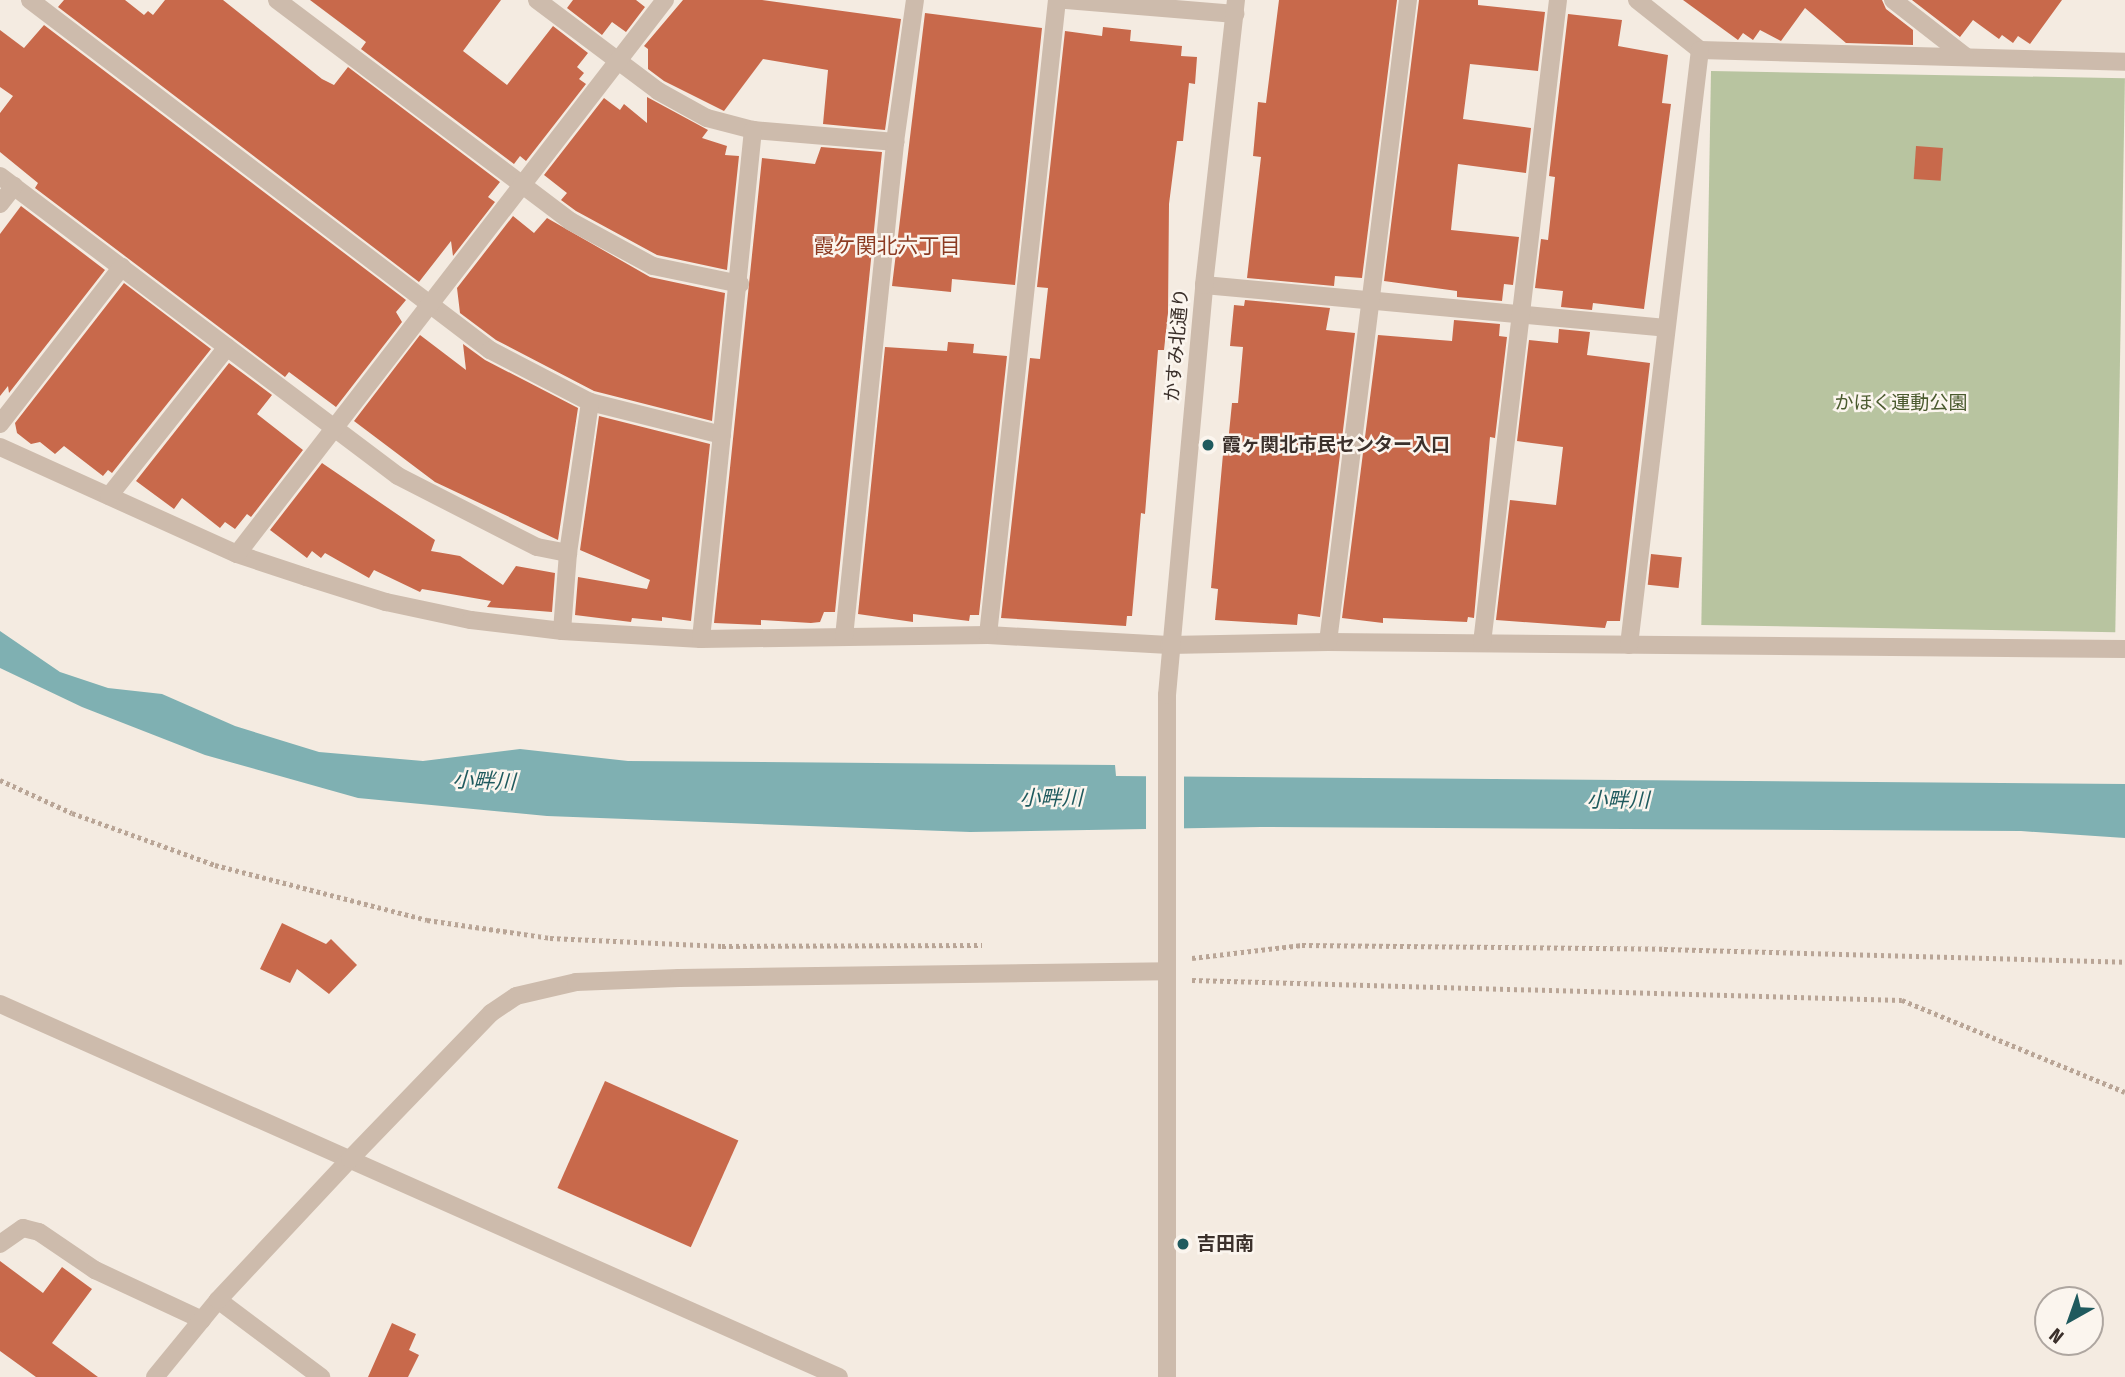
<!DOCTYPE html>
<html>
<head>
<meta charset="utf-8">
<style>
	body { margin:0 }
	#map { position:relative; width:2125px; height:1377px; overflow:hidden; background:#f4ebe1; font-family:"Fira Sans Condensed","Noto Sans JP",sans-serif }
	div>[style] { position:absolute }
	.green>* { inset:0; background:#b8c4a0; transform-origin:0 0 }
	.water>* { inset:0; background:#7fb0b2 }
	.pier>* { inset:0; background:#f4ebe1; transform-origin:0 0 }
	.building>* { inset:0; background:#c8694b; transform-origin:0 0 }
	.path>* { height:4.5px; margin-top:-2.25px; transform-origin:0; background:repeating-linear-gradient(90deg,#b9a596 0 3.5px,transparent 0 7px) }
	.minor>* { height:18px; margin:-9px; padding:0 9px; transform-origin:9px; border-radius:9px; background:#cdbbac }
	.tertiary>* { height:18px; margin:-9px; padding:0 9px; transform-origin:9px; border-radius:9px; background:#cdbbac }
	.dots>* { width:19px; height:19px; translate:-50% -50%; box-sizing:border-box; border:4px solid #fbf5ee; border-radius:50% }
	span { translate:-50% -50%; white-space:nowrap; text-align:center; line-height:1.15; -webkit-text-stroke:5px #fbf5ee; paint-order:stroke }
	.street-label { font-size:19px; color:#3b302b }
	.park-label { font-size:19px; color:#4a5a2e }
	.poi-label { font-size:19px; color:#3b302b; font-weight:700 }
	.left { translate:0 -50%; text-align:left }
	.neighbourhood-label { font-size:21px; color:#8c3b22 }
	.water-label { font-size:21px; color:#1f5a5e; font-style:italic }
	.north { position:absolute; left:2034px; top:1286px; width:70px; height:70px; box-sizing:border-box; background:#fbf5ee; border:2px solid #aea6a0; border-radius:50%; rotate:220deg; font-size:19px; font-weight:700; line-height:28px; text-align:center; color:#3b302b }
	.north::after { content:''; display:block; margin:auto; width:24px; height:32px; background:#1f5a5e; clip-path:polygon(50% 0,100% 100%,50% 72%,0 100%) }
</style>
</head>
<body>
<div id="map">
	<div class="green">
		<div style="left:1711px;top:71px;width:414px;height:554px;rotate:1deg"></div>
	</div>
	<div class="water">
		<div style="clip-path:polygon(0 631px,60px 672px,108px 688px,162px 694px,235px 726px,319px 752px,423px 761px,520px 749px,628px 761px,1115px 765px,1116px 776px,2125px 784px,2125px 838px,2021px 831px,1261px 827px,970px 832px,547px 816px,358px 798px,205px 755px,82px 707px,0 668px)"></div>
	</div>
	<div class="pier">
		<div style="left:1146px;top:773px;width:38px;height:59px"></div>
	</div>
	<div class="building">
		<div style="clip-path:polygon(64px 0,125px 0,144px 15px,148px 11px,153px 15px,165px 0,223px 0,322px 79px,334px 85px,348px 67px,500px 182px,488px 197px,495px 202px,453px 256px,451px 241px,419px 282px,58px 7px)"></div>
		<div style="clip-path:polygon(310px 0,501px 0,463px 51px,507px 85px,553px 26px,588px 53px,577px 67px,584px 73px,579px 79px,586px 84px,526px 161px,520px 156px,514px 164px,361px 49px,366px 42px)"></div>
		<div style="clip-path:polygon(573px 0,636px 0,645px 7px,626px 32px,612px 22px,602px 35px,567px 8px)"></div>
		<div style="clip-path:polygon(683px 0,762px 0,901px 19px,885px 130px,823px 124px,828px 70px,763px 59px,724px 111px,664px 81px,648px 69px,648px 49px,644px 46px)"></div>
		<div style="clip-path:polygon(1279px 0,1397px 0,1362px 278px,1335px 276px,1334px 286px,1247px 278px,1261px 157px,1253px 156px,1258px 102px,1266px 103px)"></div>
		<div style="clip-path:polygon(1419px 0,1478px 0,1478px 5px,1545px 12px,1538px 71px,1470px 64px,1463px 119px,1531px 128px,1526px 173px,1458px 164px,1451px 230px,1519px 237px,1513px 285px,1504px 284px,1502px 301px,1457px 297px,1457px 291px,1384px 281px)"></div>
		<div style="clip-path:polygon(1683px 0,1882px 0,1886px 9px,1913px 30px,1913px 45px,1846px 43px,1805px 8px,1781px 41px,1760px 30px,1753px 40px,1743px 33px,1738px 40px)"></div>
		<div style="clip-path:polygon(1912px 0,2062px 0,2030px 44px,2018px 36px,2013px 43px,2002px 35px,1999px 39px,1973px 20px,1960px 37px)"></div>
		<div style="clip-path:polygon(925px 13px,1042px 28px,1015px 285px,952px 279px,951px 292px,892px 286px)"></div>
		<div style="clip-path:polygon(1568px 14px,1622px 20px,1618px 46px,1668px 55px,1662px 103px,1671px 104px,1644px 309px,1593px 303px,1592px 310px,1561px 307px,1563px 291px,1535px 288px,1541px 239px,1548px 240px,1555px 177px,1549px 176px)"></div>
		<div style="clip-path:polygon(44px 25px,406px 300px,396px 312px,402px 322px,336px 407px,289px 372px,285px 377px,35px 188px,38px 183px,0 152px,0 113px,13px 96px,0 87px,0 30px,24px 48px)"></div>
		<div style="clip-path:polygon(1103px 27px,1131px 30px,1130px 41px,1182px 46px,1181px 56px,1197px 57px,1195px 84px,1189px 83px,1183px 141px,1177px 141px,1169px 204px,1168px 313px,1164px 350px,1158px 350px,1145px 514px,1141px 513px,1132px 616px,1127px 616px,1126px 626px,1001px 618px,1030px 358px,1040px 359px,1048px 288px,1037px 287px,1065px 31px,1102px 36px)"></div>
		<div style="clip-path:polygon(647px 97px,708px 130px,702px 138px,727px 146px,725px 155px,739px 156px,727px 270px,657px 255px,576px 211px,561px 200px,567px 193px,544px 175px,604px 98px,620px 110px,624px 104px,647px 123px)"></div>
		<div style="left:1916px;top:146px;width:27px;height:33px;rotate:4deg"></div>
		<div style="clip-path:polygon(821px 147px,882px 152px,835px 612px,824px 612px,820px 622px,811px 623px,761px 620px,761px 625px,714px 623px,762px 158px,815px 164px)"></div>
		<div style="clip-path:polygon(21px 206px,105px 270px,9px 393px,8px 386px,0 396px,0 234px)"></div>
		<div style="clip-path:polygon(513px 216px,534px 233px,547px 218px,650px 277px,725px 293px,712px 421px,594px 391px,496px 340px,460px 313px,457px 288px)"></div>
		<div style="clip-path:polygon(124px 283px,211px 349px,112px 473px,108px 470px,103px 476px,64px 446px,55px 454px,40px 442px,31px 444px,17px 433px,15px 423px)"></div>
		<div style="clip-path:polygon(1245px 300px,1330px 308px,1326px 330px,1355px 333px,1320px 617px,1298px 614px,1297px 625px,1215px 620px,1218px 589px,1211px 588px,1224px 443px,1228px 443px,1232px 403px,1238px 403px,1243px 347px,1230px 346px,1234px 305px,1244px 306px)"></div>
		<div style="clip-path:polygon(1454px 320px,1500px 324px,1499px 336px,1507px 337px,1495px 438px,1490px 437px,1474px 618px,1468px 617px,1467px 622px,1383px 618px,1383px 623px,1342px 618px,1378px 335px,1452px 341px)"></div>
		<div style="clip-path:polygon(1559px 329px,1590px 332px,1587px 355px,1650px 363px,1620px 621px,1607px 621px,1605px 628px,1496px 620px,1510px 500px,1556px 505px,1563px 447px,1517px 441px,1529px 340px,1558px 343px)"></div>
		<div style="clip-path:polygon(420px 335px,466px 370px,463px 344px,485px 360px,578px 408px,558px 540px,435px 482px,354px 421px)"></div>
		<div style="clip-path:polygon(948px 342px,974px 344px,973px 353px,1007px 356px,979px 615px,970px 615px,969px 621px,913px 614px,913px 622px,858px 614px,885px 347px,947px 351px)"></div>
		<div style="clip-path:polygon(229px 363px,272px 395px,257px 414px,303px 450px,251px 517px,247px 514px,235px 529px,225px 522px,220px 528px,182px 498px,174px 509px,136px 481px)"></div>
		<div style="clip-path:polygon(599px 416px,710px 444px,691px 621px,662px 617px,662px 621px,632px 618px,631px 622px,575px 615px,578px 577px,647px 589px,650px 580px,580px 550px)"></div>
		<div style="clip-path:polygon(322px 463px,435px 540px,431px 551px,460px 556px,503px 585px,516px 566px,555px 573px,552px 612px,487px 607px,491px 601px,422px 589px,420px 592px,374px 570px,369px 578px,325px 553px,321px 558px,312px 551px,307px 558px,270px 530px)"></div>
		<div style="left:1651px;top:554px;width:31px;height:31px;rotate:6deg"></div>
		<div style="clip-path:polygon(282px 923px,326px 944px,331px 939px,357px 965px,329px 994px,297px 969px,290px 983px,260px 969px)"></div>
		<div style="left:605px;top:1081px;width:146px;height:117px;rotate:24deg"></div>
		<div style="clip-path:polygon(0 1261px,43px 1293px,62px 1267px,92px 1289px,52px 1343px,98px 1377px,36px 1377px,0 1351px)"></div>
		<div style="clip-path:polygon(392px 1323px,416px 1334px,409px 1350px,419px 1355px,408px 1377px,368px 1377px)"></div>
	</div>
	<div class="path">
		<div style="left:0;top:780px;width:79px;rotate:24.6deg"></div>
		<div style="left:72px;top:813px;width:152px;rotate:20deg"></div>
		<div style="left:215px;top:865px;width:219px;rotate:14.5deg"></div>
		<div style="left:427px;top:920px;width:124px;rotate:8.3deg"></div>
		<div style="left:550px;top:938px;width:172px;rotate:2.7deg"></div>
		<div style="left:722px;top:946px;width:260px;rotate:-0.2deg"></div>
		<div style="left:1192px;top:958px;width:111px;rotate:-6.7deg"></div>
		<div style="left:1302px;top:945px;width:362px;rotate:0.6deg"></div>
		<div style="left:1664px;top:949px;width:461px;rotate:1.6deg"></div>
		<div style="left:1192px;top:980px;width:710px;rotate:1.61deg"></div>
		<div style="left:1902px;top:1000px;width:241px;rotate:22.4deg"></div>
	</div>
	<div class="minor">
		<div style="left:30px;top:0;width:578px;rotate:37.27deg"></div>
		<div style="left:490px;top:350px;width:113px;rotate:27.5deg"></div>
		<div style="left:590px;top:402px;width:136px;rotate:14deg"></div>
		<div style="left:277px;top:0;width:367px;rotate:37deg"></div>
		<div style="left:570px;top:221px;width:94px;rotate:28.5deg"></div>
		<div style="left:653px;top:266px;width:89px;rotate:11.7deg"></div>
		<div style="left:537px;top:0;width:151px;rotate:36.9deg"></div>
		<div style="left:658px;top:91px;width:56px;rotate:28.9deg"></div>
		<div style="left:707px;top:118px;width:48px;rotate:14.6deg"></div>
		<div style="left:753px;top:130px;width:143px;rotate:4.8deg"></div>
		<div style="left:1066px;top:0;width:170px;rotate:4.7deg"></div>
		<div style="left:1637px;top:0;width:80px;rotate:38.4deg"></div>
		<div style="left:1700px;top:50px;width:425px;rotate:1.6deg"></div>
		<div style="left:1893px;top:0;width:91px;rotate:37.9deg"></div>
		<div style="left:0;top:176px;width:498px;rotate:37deg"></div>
		<div style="left:398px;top:476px;width:156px;rotate:27.1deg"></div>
		<div style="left:537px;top:547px;width:32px;rotate:11deg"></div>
		<div style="left:0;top:204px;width:23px;rotate:-52deg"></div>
		<div style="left:1204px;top:285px;width:464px;rotate:5.3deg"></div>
		<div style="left:0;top:424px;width:199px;rotate:-52.2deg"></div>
		<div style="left:0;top:447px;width:260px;rotate:24.3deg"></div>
		<div style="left:237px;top:554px;width:73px;rotate:18.4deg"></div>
		<div style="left:306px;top:577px;width:84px;rotate:17.4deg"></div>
		<div style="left:386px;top:602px;width:87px;rotate:12deg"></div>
		<div style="left:471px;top:620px;width:92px;rotate:6.9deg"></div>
		<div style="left:562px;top:631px;width:139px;rotate:3.3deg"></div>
		<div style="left:701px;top:639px;width:287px;rotate:-0.8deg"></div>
		<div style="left:988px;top:635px;width:181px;rotate:3.2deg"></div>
		<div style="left:1169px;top:645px;width:159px;rotate:-1.1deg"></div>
		<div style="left:1328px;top:642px;width:797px;rotate:0.5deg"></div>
		<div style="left:109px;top:496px;width:190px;rotate:-51.6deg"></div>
		<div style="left:237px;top:554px;width:700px;rotate:-52.31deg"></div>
		<div style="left:562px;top:631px;width:78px;rotate:-85.6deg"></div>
		<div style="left:568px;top:553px;width:153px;rotate:-81.7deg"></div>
		<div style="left:988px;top:635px;width:639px;rotate:-83.8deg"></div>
		<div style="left:844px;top:637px;width:498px;rotate:-84.1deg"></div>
		<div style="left:895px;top:142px;width:143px;rotate:-82deg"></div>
		<div style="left:701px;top:639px;width:512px;rotate:-84.17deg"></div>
		<div style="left:1328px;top:642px;width:647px;rotate:-82.9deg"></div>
		<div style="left:1482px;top:643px;width:647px;rotate:-83.26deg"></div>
		<div style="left:1629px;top:645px;width:599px;rotate:-83.2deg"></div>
		<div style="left:0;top:1004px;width:918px;rotate:23.97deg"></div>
		<div style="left:0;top:1244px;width:28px;rotate:-35deg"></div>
		<div style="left:23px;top:1228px;width:16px;rotate:14deg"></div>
		<div style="left:39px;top:1232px;width:68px;rotate:34.2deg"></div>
		<div style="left:95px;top:1270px;width:118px;rotate:25deg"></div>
		<div style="left:218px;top:1300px;width:129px;rotate:36.8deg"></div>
		<div style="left:155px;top:1377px;width:99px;rotate:-50.7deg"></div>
		<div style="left:218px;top:1300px;width:193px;rotate:-46.9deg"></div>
		<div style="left:350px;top:1159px;width:203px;rotate:-46deg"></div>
		<div style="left:491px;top:1013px;width:30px;rotate:-34deg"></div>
		<div style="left:516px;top:996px;width:62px;rotate:-13.1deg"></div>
		<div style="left:576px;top:982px;width:103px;rotate:-2.2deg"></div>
		<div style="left:679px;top:978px;width:488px;rotate:-0.8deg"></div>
		<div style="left:1167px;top:1377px;width:682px;rotate:-90deg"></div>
	</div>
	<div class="tertiary">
		<div style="left:1167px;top:695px;width:412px;rotate:-84.8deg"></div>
		<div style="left:1204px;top:285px;width:287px;rotate:-83.6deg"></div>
	</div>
	<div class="dots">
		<div style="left:1208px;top:445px;background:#1f5a5e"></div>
		<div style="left:1183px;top:1244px;background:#1f5a5e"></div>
	</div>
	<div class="street-label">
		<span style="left:1177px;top:345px;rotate:-85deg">かすみ北通り</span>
	</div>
	<div class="park-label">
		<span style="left:1901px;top:403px">かほく運動公園</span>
	</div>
	<div class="poi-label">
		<span class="left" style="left:1222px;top:445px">霞ヶ関北市民センター入口</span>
		<span class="left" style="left:1197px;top:1244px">吉田南</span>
	</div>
	<div class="neighbourhood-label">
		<span style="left:887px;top:246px">霞ケ関北六丁目</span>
	</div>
	<div class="water-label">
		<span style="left:484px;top:781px;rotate:2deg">小畔川</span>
		<span style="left:1051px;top:798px">小畔川</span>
		<span style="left:1618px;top:800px">小畔川</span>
	</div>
	<div class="north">N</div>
</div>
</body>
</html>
